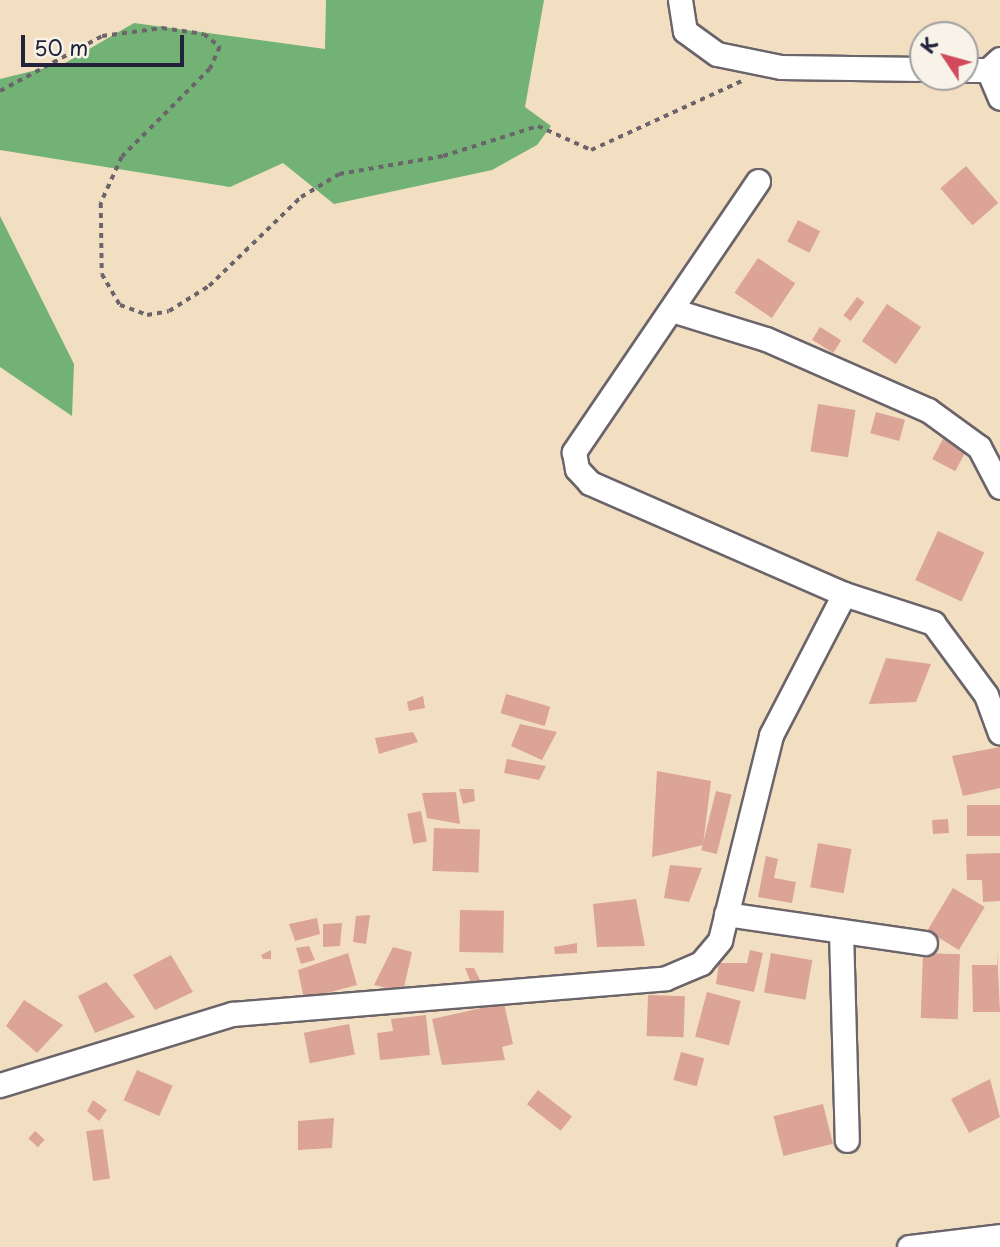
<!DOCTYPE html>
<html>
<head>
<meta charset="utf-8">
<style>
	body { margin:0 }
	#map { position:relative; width:1000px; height:1247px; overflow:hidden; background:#f2dfc2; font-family:"Playpen Sans",sans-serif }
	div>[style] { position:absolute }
	.forest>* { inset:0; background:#72b275 }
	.building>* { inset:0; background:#dba496; transform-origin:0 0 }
	.path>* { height:3.5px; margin-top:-1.75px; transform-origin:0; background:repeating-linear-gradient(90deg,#6b646a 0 5px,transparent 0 10px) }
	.roads { filter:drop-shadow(2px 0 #6b646a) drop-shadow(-2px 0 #6b646a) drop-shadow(0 2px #6b646a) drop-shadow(0 -2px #6b646a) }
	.minor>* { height:23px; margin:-11.5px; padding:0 11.5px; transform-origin:11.5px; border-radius:11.5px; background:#fff }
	span { translate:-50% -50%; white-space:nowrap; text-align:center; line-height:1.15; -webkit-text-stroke:5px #f7f3e8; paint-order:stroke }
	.north { position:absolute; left:909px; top:21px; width:70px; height:70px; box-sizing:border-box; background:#f7f3e8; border:2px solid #a29fa3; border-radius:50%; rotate:306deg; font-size:19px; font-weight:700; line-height:28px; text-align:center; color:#22223b }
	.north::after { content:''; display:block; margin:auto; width:24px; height:32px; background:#d1495b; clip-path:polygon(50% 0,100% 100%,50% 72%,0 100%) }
	.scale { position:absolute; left:21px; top:35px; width:163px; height:32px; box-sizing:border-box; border:4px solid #22223b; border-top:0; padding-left:9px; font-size:21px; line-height:24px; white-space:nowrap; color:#22223b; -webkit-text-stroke:5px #f7f3e8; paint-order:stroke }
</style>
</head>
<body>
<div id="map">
	<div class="forest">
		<div style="clip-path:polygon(326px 0,544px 0,525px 107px,551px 126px,537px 145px,492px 170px,334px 204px,283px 163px,230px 187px,0 150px,0 79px,65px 63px,134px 23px,325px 49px)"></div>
		<div style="clip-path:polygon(0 216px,74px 364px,72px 416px,0 367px)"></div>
	</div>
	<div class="building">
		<div style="left:966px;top:166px;width:49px;height:34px;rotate:49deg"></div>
		<div style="left:798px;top:220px;width:25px;height:24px;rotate:27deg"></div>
		<div style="left:758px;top:258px;width:45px;height:42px;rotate:34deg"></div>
		<div style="left:857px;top:297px;width:9px;height:23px;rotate:36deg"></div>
		<div style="left:887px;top:304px;width:41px;height:45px;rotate:34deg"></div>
		<div style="left:820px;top:327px;width:25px;height:15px;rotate:32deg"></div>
		<div style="left:818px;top:404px;width:38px;height:48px;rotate:9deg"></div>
		<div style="left:876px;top:412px;width:30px;height:22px;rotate:15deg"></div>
		<div style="left:944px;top:437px;width:26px;height:25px;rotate:28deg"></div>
		<div style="left:938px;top:531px;width:51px;height:54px;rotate:25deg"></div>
		<div style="clip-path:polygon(886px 658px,931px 664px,916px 702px,869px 704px)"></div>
		<div style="left:506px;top:694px;width:46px;height:20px;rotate:16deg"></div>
		<div style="clip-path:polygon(423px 696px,425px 708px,409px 711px,407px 702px)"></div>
		<div style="clip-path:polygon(520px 724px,557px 732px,542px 760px,511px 746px)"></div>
		<div style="clip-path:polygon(413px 732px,418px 742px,379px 754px,375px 738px)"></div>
		<div style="clip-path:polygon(1000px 747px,1000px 788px,963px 796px,952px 756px)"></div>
		<div style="clip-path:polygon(507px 759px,546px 766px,539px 780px,504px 773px)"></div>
		<div style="clip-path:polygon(657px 771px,711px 781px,703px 845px,652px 857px)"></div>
		<div style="clip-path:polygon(459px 789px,474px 789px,475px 801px,463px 804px)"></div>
		<div style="left:716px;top:791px;width:16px;height:61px;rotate:14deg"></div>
		<div style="clip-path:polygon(456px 792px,460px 824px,427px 818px,422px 793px)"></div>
		<div style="left:1000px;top:805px;width:31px;height:33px;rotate:90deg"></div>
		<div style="left:421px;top:811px;width:31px;height:14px;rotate:79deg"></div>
		<div style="left:948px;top:819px;width:14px;height:16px;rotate:86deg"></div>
		<div style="left:434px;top:828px;width:46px;height:43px;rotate:2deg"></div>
		<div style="left:818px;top:843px;width:34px;height:45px;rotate:10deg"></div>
		<div style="clip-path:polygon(1000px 853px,1000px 901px,983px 902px,982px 880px,967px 880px,966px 854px)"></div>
		<div style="clip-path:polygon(766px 856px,778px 859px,774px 878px,796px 882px,792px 903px,758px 897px)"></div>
		<div style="clip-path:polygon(670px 865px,702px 868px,689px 902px,664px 898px)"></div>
		<div style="left:953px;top:888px;width:37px;height:50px;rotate:31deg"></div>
		<div style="clip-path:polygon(636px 899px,645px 946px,597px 947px,593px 904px)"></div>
		<div style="left:460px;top:910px;width:44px;height:42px;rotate:1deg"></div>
		<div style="clip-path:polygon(370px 915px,366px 944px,353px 942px,356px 916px)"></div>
		<div style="clip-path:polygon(317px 918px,320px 934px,295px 941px,289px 924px)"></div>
		<div style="clip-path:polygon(342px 923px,340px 946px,323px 947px,323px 924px)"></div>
		<div style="clip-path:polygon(577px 943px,577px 953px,555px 954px,554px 947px)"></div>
		<div style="clip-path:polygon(309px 946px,315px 960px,301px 964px,296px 948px)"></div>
		<div style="clip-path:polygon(393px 947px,412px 952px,403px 992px,374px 985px)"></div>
		<div style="clip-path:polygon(271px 950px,271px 959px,263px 959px,261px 955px)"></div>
		<div style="clip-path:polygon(750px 950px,763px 953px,754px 992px,716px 984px,719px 963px,747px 963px)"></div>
		<div style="clip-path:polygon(997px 950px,1000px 1012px,973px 1012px,972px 965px,997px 965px)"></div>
		<div style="clip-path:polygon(348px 953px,357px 985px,304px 999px,298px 970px)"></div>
		<div style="left:771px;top:953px;width:42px;height:40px;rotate:10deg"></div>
		<div style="left:923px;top:953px;width:37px;height:65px;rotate:2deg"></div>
		<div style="clip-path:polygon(171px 955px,193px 992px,155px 1010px,133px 975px)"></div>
		<div style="clip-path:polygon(465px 968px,474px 968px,482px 984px,472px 985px)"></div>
		<div style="clip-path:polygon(106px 982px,135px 1017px,95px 1033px,78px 996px)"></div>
		<div style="left:707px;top:992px;width:35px;height:46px;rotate:15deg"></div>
		<div style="left:648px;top:995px;width:37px;height:41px;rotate:2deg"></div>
		<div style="clip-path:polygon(24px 1000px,63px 1025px,37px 1053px,6px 1026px)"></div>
		<div style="clip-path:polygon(504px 1003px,513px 1044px,502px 1047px,505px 1060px,442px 1065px,432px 1019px)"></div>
		<div style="clip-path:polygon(426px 1015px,430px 1055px,380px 1060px,377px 1033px,393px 1031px,391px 1019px)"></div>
		<div style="left:349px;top:1024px;width:31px;height:46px;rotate:79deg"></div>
		<div style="left:681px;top:1052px;width:24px;height:29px;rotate:15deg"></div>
		<div style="left:137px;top:1070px;width:39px;height:33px;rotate:24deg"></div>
		<div style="clip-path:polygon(990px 1079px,1000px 1117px,969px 1133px,951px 1099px)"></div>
		<div style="left:538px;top:1090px;width:43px;height:18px;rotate:38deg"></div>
		<div style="clip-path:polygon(93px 1100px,107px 1110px,99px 1121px,87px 1111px)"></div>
		<div style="left:823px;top:1104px;width:41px;height:51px;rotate:76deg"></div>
		<div style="clip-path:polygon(334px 1118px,332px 1148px,298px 1150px,298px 1121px)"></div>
		<div style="left:103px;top:1129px;width:50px;height:17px;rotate:82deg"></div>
		<div style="left:35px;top:1131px;width:13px;height:10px;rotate:42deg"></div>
	</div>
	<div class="path">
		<div style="left:0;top:91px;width:116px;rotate:-28.3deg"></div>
		<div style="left:102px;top:36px;width:61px;rotate:-7.6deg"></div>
		<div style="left:162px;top:28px;width:42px;rotate:8.1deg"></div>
		<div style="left:204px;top:34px;width:21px;rotate:39deg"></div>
		<div style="left:220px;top:47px;width:24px;rotate:114deg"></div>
		<div style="left:210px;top:69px;width:124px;rotate:135deg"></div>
		<div style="left:122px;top:157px;width:51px;rotate:114.5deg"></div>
		<div style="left:101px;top:203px;width:71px;rotate:89.2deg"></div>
		<div style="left:102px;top:274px;width:36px;rotate:60deg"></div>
		<div style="left:120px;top:305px;width:29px;rotate:20deg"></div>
		<div style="left:147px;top:315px;width:22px;rotate:-10deg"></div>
		<div style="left:169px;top:311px;width:47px;rotate:-32deg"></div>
		<div style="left:209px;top:286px;width:128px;rotate:-44.1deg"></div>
		<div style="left:301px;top:197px;width:44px;rotate:-31.2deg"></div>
		<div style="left:339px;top:174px;width:106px;rotate:-9.8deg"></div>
		<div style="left:443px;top:156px;width:100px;rotate:-17.5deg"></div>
		<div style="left:538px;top:126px;width:58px;rotate:24.4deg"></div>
		<div style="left:591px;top:150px;width:166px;rotate:-24.6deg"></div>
	</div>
	<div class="roads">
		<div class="minor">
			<div style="left:680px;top:0;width:31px;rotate:81deg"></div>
			<div style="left:685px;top:31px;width:39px;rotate:36deg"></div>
			<div style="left:717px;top:54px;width:65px;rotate:11.5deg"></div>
			<div style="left:781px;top:67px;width:142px;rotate:0.8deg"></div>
			<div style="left:965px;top:70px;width:23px"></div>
			<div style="left:988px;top:70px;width:16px;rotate:-43deg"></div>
			<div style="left:988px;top:70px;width:30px;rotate:67deg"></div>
			<div style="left:758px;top:181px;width:328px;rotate:124.2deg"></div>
			<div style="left:574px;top:452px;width:17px;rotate:80deg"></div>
			<div style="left:577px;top:469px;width:19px;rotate:47deg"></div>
			<div style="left:590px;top:483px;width:277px;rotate:23.6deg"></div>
			<div style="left:675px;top:311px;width:95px;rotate:17.1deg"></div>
			<div style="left:766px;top:339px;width:177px;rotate:23.7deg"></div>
			<div style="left:928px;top:410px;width:63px;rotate:36deg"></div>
			<div style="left:979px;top:447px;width:45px;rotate:62.3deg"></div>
			<div style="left:726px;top:914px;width:201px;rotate:8.3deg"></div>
			<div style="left:841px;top:931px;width:209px;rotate:88.4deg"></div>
			<div style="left:0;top:1085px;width:243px;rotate:-17deg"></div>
			<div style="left:232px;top:1014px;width:435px;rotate:-4.7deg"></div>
			<div style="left:666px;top:978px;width:38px;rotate:-23deg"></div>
			<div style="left:701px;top:963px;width:30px;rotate:-50deg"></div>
			<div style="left:720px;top:940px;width:211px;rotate:-76deg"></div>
			<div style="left:771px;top:735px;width:159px;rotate:-62.6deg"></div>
			<div style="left:844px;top:594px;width:94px;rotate:18deg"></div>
			<div style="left:933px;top:623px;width:89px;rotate:53.6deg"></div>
			<div style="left:986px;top:695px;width:40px;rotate:69.8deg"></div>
			<div style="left:909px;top:1247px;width:92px;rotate:-6.9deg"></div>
		</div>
	</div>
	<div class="north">K</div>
	<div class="scale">50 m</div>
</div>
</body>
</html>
